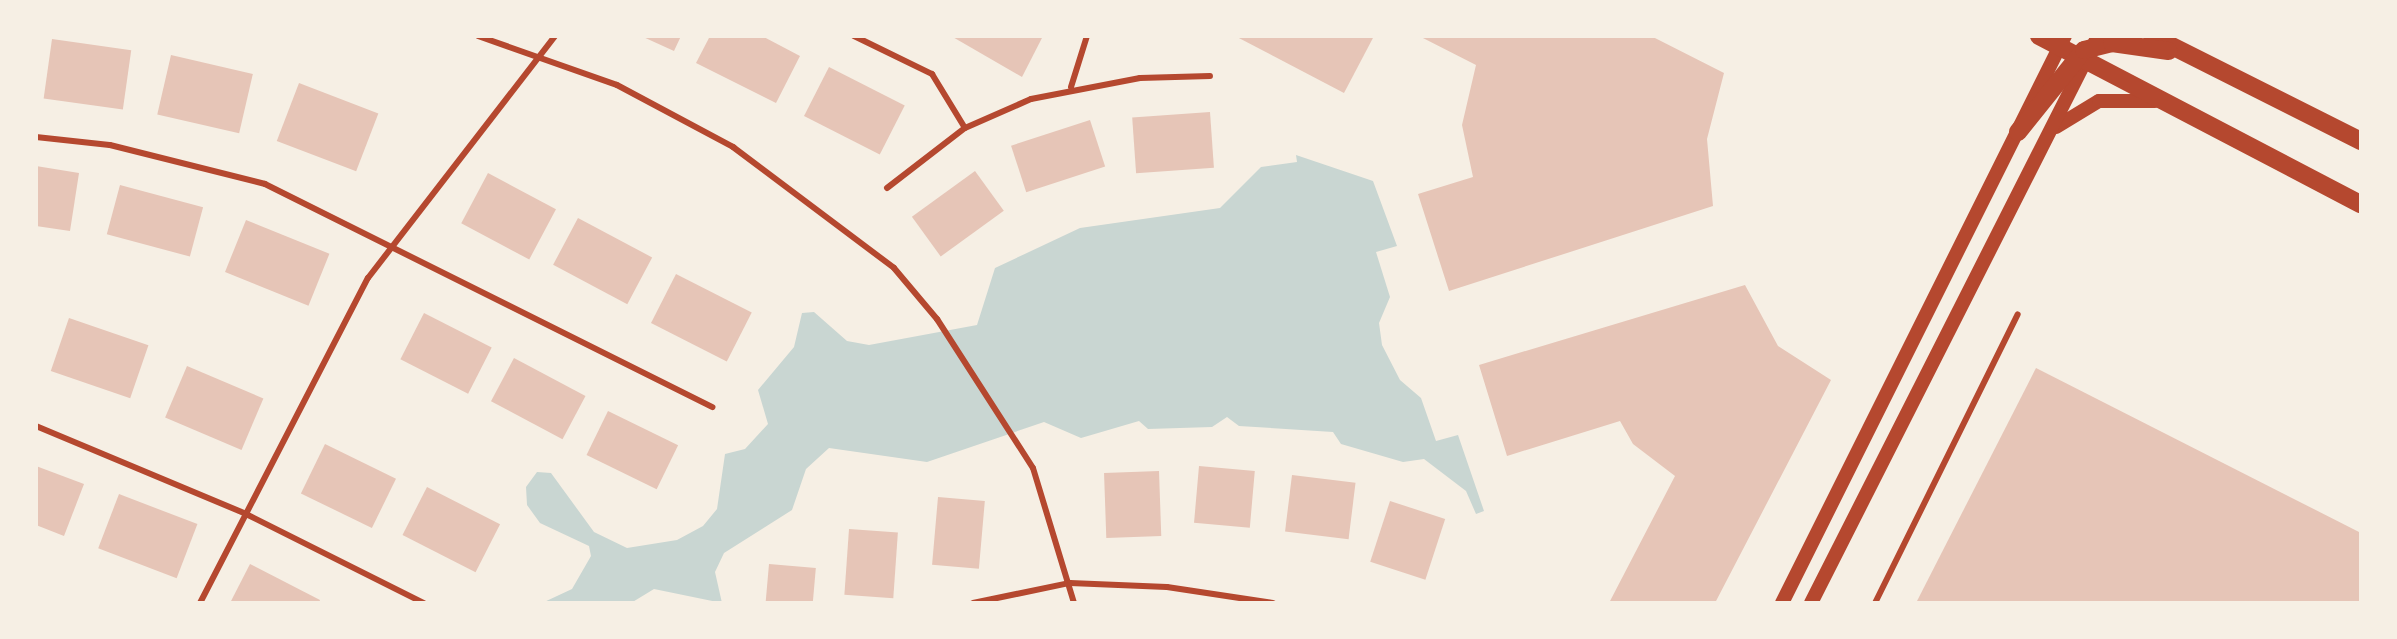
<!DOCTYPE html>
<html>
<head>
<meta charset="utf-8">
<style>
	body { margin:0 }
	#map { position:relative; width:2397px; height:639px; overflow:hidden; background:#f6efe4; font-family:"Exo 2",sans-serif }
	div>[style] { position:absolute }
	.water>* { inset:0; background:#c9d6d2 }
	.building>* { inset:0; background:#e6c5b7; transform-origin:0 0 }
	.service>* { height:6px; margin:-3px; padding:0 3px; transform-origin:3px; border-radius:3px; background:#b5482f }
	.tertiary>* { height:14px; margin:-7px; padding:0 7px; transform-origin:7px; border-radius:7px; background:#b5482f }
	.trunk>* { height:18px; margin:-9px; padding:0 9px; transform-origin:9px; border-radius:9px; background:#b5482f }
	span { translate:-50% -50%; white-space:nowrap; text-align:center; line-height:1.15; -webkit-text-stroke:6px #f6efe4; paint-order:stroke }
	.frame { position:absolute; inset:0; border:38px solid #f6efe4; pointer-events:none }
</style>
</head>
<body>
<div id="map">
	<div class="water">
		<div style="clip-path:polygon(1296px 155px,1373px 181px,1397px 246px,1376px 252px,1390px 297px,1379px 323px,1382px 345px,1400px 380px,1421px 398px,1436px 441px,1458px 435px,1484px 511px,1476px 514px,1466px 491px,1424px 459px,1403px 462px,1341px 444px,1333px 432px,1239px 426px,1227px 417px,1212px 427px,1148px 429px,1139px 421px,1081px 438px,1044px 422px,927px 462px,829px 448px,806px 469px,792px 510px,724px 553px,715px 572px,722px 603px,654px 589px,631px 603px,542px 603px,572px 589px,591px 556px,589px 546px,540px 523px,527px 505px,526px 487px,537px 472px,551px 473px,594px 532px,627px 548px,677px 540px,703px 526px,717px 509px,725px 454px,745px 449px,768px 424px,758px 390px,794px 347px,802px 313px,814px 312px,847px 341px,869px 345px,977px 325px,995px 268px,1080px 228px,1220px 208px,1261px 167px,1297px 162px)"></div>
	</div>
	<div class="building">
		<div style="clip-path:polygon(641px 36px,681px 36px,674px 51px)"></div>
		<div style="clip-path:polygon(710px 36px,762px 36px,800px 56px,776px 103px,696px 63px)"></div>
		<div style="clip-path:polygon(951px 36px,1043px 36px,1022px 77px)"></div>
		<div style="clip-path:polygon(1235px 36px,1374px 36px,1344px 93px)"></div>
		<div style="clip-path:polygon(1419px 36px,1651px 36px,1724px 73px,1707px 139px,1713px 206px,1449px 291px,1418px 194px,1473px 177px,1462px 125px,1476px 65px)"></div>
		<div style="left:52px;top:39px;width:80px;height:60px;rotate:8deg"></div>
		<div style="left:171px;top:55px;width:84px;height:61px;rotate:13deg"></div>
		<div style="left:829px;top:67px;width:85px;height:55px;rotate:27deg"></div>
		<div style="left:299px;top:83px;width:85px;height:62px;rotate:21deg"></div>
		<div style="left:1210px;top:112px;width:56px;height:78px;rotate:86deg"></div>
		<div style="left:1090px;top:120px;width:49px;height:83px;rotate:72deg"></div>
		<div style="clip-path:polygon(36px 166px,79px 173px,70px 231px,36px 226px)"></div>
		<div style="left:975px;top:171px;width:49px;height:78px;rotate:54deg"></div>
		<div style="left:488px;top:173px;width:77px;height:57px;rotate:28deg"></div>
		<div style="left:120px;top:185px;width:86px;height:51px;rotate:15deg"></div>
		<div style="left:578px;top:218px;width:84px;height:53px;rotate:28deg"></div>
		<div style="left:246px;top:220px;width:90px;height:56px;rotate:22deg"></div>
		<div style="left:676px;top:274px;width:85px;height:55px;rotate:27deg"></div>
		<div style="clip-path:polygon(1745px 285px,1778px 346px,1831px 380px,1715px 603px,1609px 603px,1675px 476px,1633px 444px,1620px 421px,1507px 456px,1479px 365px)"></div>
		<div style="left:424px;top:313px;width:76px;height:52px;rotate:27deg"></div>
		<div style="left:69px;top:318px;width:84px;height:56px;rotate:19deg"></div>
		<div style="left:514px;top:358px;width:81px;height:49px;rotate:28deg"></div>
		<div style="left:187px;top:366px;width:83px;height:56px;rotate:23deg"></div>
		<div style="clip-path:polygon(2036px 368px,2361px 533px,2361px 603px,1916px 603px)"></div>
		<div style="left:608px;top:411px;width:78px;height:49px;rotate:26deg"></div>
		<div style="left:325px;top:444px;width:79px;height:55px;rotate:26deg"></div>
		<div style="clip-path:polygon(36px 466px,84px 484px,64px 536px,36px 525px)"></div>
		<div style="left:1199px;top:466px;width:56px;height:57px;rotate:5deg"></div>
		<div style="left:1159px;top:471px;width:65px;height:55px;rotate:88deg"></div>
		<div style="left:1292px;top:475px;width:64px;height:57px;rotate:7deg"></div>
		<div style="left:427px;top:487px;width:82px;height:54px;rotate:27deg"></div>
		<div style="left:119px;top:494px;width:84px;height:58px;rotate:21deg"></div>
		<div style="left:938px;top:497px;width:47px;height:68px;rotate:5deg"></div>
		<div style="left:1390px;top:501px;width:58px;height:64px;rotate:18deg"></div>
		<div style="left:849px;top:529px;width:49px;height:66px;rotate:4deg"></div>
		<div style="clip-path:polygon(250px 564px,320px 600px,319px 603px,230px 603px)"></div>
		<div style="left:769px;top:564px;width:47px;height:39px;rotate:5deg"></div>
	</div>
	<div class="service">
		<div style="left:478px;top:36px;width:147px;rotate:19.4deg"></div>
		<div style="left:617px;top:85px;width:132px;rotate:28.1deg"></div>
		<div style="left:733px;top:147px;width:201px;rotate:36.9deg"></div>
		<div style="left:894px;top:268px;width:67px;rotate:49.9deg"></div>
		<div style="left:937px;top:319px;width:177px;rotate:57.2deg"></div>
		<div style="left:1033px;top:468px;width:141px;rotate:73.1deg"></div>
		<div style="left:854px;top:36px;width:87px;rotate:26deg"></div>
		<div style="left:932px;top:74px;width:63px;rotate:58.6deg"></div>
		<div style="left:1071px;top:87px;width:53px;rotate:-72.6deg"></div>
		<div style="left:36px;top:137px;width:74px;rotate:6.2deg"></div>
		<div style="left:110px;top:145px;width:160px;rotate:14.1deg"></div>
		<div style="left:265px;top:184px;width:500px;rotate:26.5deg"></div>
		<div style="left:887px;top:188px;width:98px;rotate:-37.6deg"></div>
		<div style="left:965px;top:128px;width:72px;rotate:-23.7deg"></div>
		<div style="left:1031px;top:99px;width:111px;rotate:-10.9deg"></div>
		<div style="left:1140px;top:78px;width:70px;rotate:-1.6deg"></div>
		<div style="left:36px;top:426px;width:228px;rotate:22.7deg"></div>
		<div style="left:246px;top:514px;width:199px;rotate:26.6deg"></div>
		<div style="left:200px;top:603px;width:366px;rotate:-62.7deg"></div>
		<div style="left:368px;top:278px;width:306px;rotate:-52.3deg"></div>
		<div style="left:973px;top:603px;width:99px;rotate:-11.7deg"></div>
		<div style="left:1070px;top:583px;width:97px;rotate:2.4deg"></div>
		<div style="left:1167px;top:587px;width:107px;rotate:8.6deg"></div>
		<div style="left:1875px;top:603px;width:322px;rotate:-63.7deg"></div>
	</div>
	<div class="tertiary">
		<div style="left:2056px;top:127px;width:50px;rotate:-31.2deg"></div>
		<div style="left:2099px;top:101px;width:56px"></div>
		<div style="left:1782px;top:603px;width:634px;rotate:-63.48deg"></div>
		<div style="left:1811px;top:603px;width:635px;rotate:-63.15deg"></div>
	</div>
	<div class="trunk">
		<div style="left:2039px;top:36px;width:363px;rotate:27.6deg"></div>
		<div style="left:2152px;top:36px;width:234px;rotate:26.7deg"></div>
		<div style="left:2018px;top:132px;width:105px;rotate:-51.2deg"></div>
		<div style="left:2084px;top:50px;width:29px;rotate:-14deg"></div>
		<div style="left:2112px;top:43px;width:57px;rotate:8.1deg"></div>
	</div>
	<div class="frame"></div>
</div>
</body>
</html>
